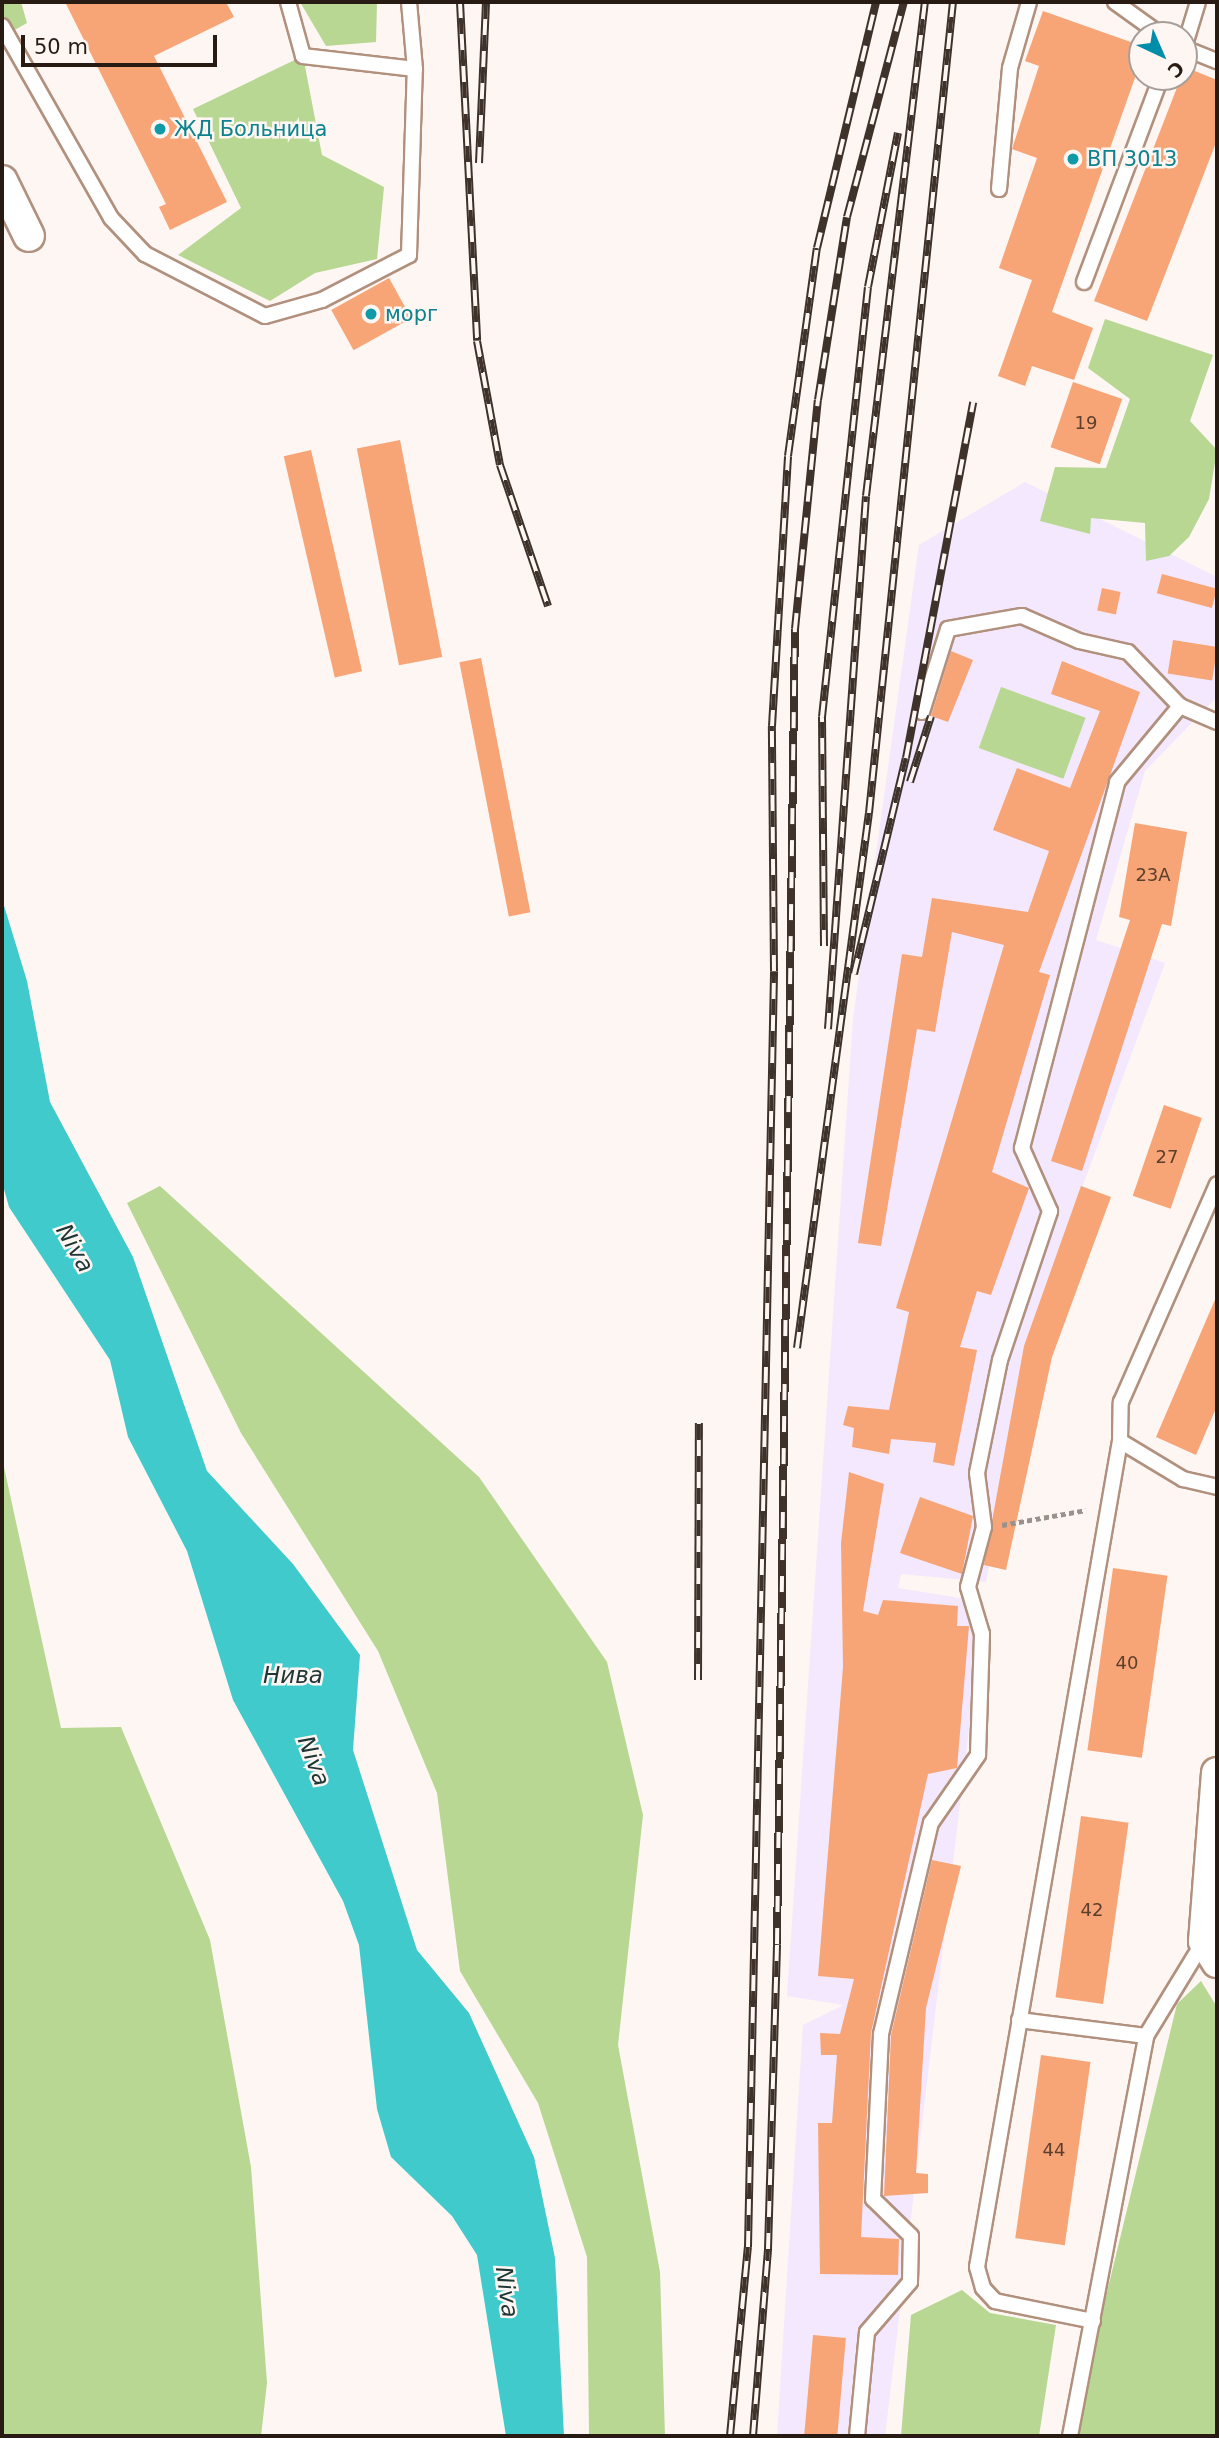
<!DOCTYPE html>
<html>
<head>
<meta charset="utf-8">
<style>
	body { margin:0 }
	#map { position:relative; width:1219px; height:2438px; overflow:hidden; background:#fdf6f2; font-family:"DejaVu Sans",sans-serif }
	div>[style] { position:absolute }
	.industrial>* { inset:0; background:#f3e8fd }
	.green>* { inset:0; background:#b7d792; transform-origin:0 0 }
	.water>* { inset:0; background:#40cacb }
	.building>* { inset:0; background:#f7a576; transform-origin:0 0 }
	.path>* { height:4.5px; margin-top:-2.25px; transform-origin:0; background:repeating-linear-gradient(90deg,#9b918c 0 5px,transparent 0 8.5px) }
	.roads { filter:drop-shadow(2px 0 #b1907d) drop-shadow(-2px 0 #b1907d) drop-shadow(0 2px #b1907d) drop-shadow(0 -2px #b1907d) }
	.lane>* { height:14px; margin:-7px; padding:0 7px; transform-origin:7px; border-radius:7px; background:#fff }
	.street>* { height:30px; margin:-15px; padding:0 15px; transform-origin:15px; border-radius:15px; background:#fff }
	.rail>* { height:8px; margin-top:-4px; transform-origin:0; background:repeating-linear-gradient(90deg,#fdf6f2 0 16px,#3e322b 0 32px); box-sizing:border-box; border-block:2px solid #3e322b }
	.dots>* { width:19px; height:19px; translate:-50% -50%; box-sizing:border-box; border:4px solid #fdf6f2; border-radius:50% }
	span { translate:-50% -50%; white-space:nowrap; text-align:center; line-height:1.15; -webkit-text-stroke:5px #fdf6f2; paint-order:stroke }
	.number-label { font-size:18px; color:#5c3e2c }
	.number-label span { -webkit-text-stroke-width:0 }
	.culture-label { font-size:21px; color:#0d838f }
	.left { translate:0 -50%; text-align:left }
	.water-label { font-size:23px; color:#1f3636; font-style:italic }
	.frame { position:absolute; inset:0; border:4px solid #281b14; pointer-events:none }
	.north { position:absolute; left:1128px; top:21px; width:70px; height:70px; box-sizing:border-box; background:#fdf6f2; border:2px solid #a89e99; border-radius:50%; rotate:136deg; font-size:19px; font-weight:700; line-height:28px; text-align:center; color:#281b14 }
	.north::after { content:''; display:block; margin:auto; width:24px; height:32px; background:#008daa; clip-path:polygon(50% 0,100% 100%,50% 72%,0 100%) }
	.scale { position:absolute; left:21px; top:35px; width:196px; height:32px; box-sizing:border-box; border:4px solid #281b14; border-top:0; padding-left:9px; font-size:21px; line-height:24px; white-space:nowrap; color:#281b14; -webkit-text-stroke:5px #fdf6f2; paint-order:stroke }
</style>
</head>
<body>
<div id="map">
	<div class="industrial">
		<div style="clip-path:polygon(1025px 482px,1217px 577px,1217px 697px,1145px 771px,1096px 940px,1165px 963px,1049px 1277px,986px 1582px,901px 1574px,898px 1588px,984px 1602px,885px 2436px,777px 2436px,803px 2025px,844px 2005px,787px 1996px,853px 1019px,919px 545px)"></div>
	</div>
	<div class="green">
		<div style="clip-path:polygon(2px 2px,21px 2px,27px 23px,2px 37px)"></div>
		<div style="clip-path:polygon(300px 2px,377px 2px,376px 42px,326px 46px)"></div>
		<div style="clip-path:polygon(303px 56px,322px 155px,384px 187px,377px 259px,315px 273px,270px 301px,178px 255px,241px 208px,193px 109px)"></div>
		<div style="clip-path:polygon(1105px 319px,1213px 355px,1190px 421px,1217px 450px,1209px 499px,1189px 537px,1169px 556px,1146px 561px,1145px 523px,1091px 518px,1090px 534px,1040px 521px,1055px 467px,1106px 468px,1130px 399px,1088px 368px)"></div>
		<div style="left:1001px;top:687px;width:90px;height:65px;rotate:20deg"></div>
		<div style="clip-path:polygon(160px 1186px,479px 1477px,607px 1662px,643px 1815px,618px 2045px,660px 2272px,665px 2436px,589px 2436px,587px 2257px,538px 2103px,460px 1971px,437px 1793px,378px 1651px,241px 1433px,127px 1203px)"></div>
		<div style="clip-path:polygon(2px 1458px,61px 1728px,121px 1727px,210px 1940px,251px 2167px,267px 2383px,261px 2436px,2px 2436px)"></div>
		<div style="clip-path:polygon(1201px 1981px,1217px 2007px,1217px 2436px,1072px 2436px,1177px 2004px)"></div>
		<div style="clip-path:polygon(962px 2290px,990px 2313px,1056px 2325px,1039px 2436px,901px 2436px,911px 2315px)"></div>
	</div>
	<div class="water">
		<div style="clip-path:polygon(2px 899px,27px 981px,50px 1102px,133px 1257px,207px 1471px,293px 1564px,360px 1655px,353px 1750px,417px 1950px,469px 2013px,534px 2157px,555px 2258px,564px 2436px,506px 2436px,477px 2255px,452px 2216px,391px 2157px,377px 2109px,359px 1945px,343px 1901px,233px 1700px,187px 1551px,128px 1437px,110px 1360px,9px 1207px,2px 1182px)"></div>
	</div>
	<div class="building">
		<div style="clip-path:polygon(65px 2px,226px 2px,234px 17px,154px 56px,227px 202px,170px 230px,159px 207px,166px 204px)"></div>
		<div style="clip-path:polygon(1043px 11px,1142px 46px,1142px 58px,1052px 312px,1093px 328px,1074px 380px,1032px 366px,1025px 386px,998px 376px,1032px 280px,999px 268px,1037px 158px,1012px 149px,1039px 66px,1025px 61px)"></div>
		<div style="clip-path:polygon(1185px 67px,1217px 80px,1217px 140px,1147px 321px,1094px 301px)"></div>
		<div style="left:389px;top:278px;width:46px;height:66px;rotate:61deg"></div>
		<div style="left:1073px;top:382px;width:52px;height:69px;rotate:19deg"></div>
		<div style="left:400px;top:440px;width:221px;height:44px;rotate:79deg"></div>
		<div style="left:311px;top:450px;width:227px;height:28px;rotate:77deg"></div>
		<div style="left:1162px;top:574px;width:57px;height:20px;rotate:15deg"></div>
		<div style="left:1102px;top:588px;width:19px;height:23px;rotate:12deg"></div>
		<div style="left:1173px;top:640px;width:45px;height:34px;rotate:9deg"></div>
		<div style="clip-path:polygon(951px 651px,973px 660px,948px 722px,931px 716px)"></div>
		<div style="left:481px;top:658px;width:259px;height:22px;rotate:79deg"></div>
		<div style="clip-path:polygon(1062px 661px,1140px 692px,1039px 972px,1050px 975px,992px 1172px,1029px 1188px,991px 1295px,977px 1291px,960px 1347px,977px 1350px,954px 1466px,933px 1462px,936px 1443px,891px 1439px,889px 1454px,852px 1447px,854px 1428px,843px 1425px,848px 1406px,889px 1410px,909px 1312px,896px 1308px,1004px 945px,952px 932px,935px 1032px,917px 1029px,881px 1246px,858px 1243px,902px 954px,922px 957px,932px 898px,1028px 912px,1049px 851px,993px 830px,1017px 768px,1070px 788px,1100px 711px,1051px 694px)"></div>
		<div style="clip-path:polygon(1135px 823px,1187px 832px,1171px 926px,1162px 924px,1082px 1171px,1051px 1161px,1130px 920px,1119px 917px)"></div>
		<div style="left:1164px;top:1105px;width:40px;height:96px;rotate:19deg"></div>
		<div style="clip-path:polygon(1081px 1186px,1111px 1197px,1052px 1357px,1006px 1570px,984px 1565px,1024px 1346px)"></div>
		<div style="clip-path:polygon(1217px 1295px,1217px 1406px,1196px 1455px,1156px 1437px)"></div>
		<div style="clip-path:polygon(849px 1472px,884px 1484px,863px 1611px,878px 1615px,883px 1600px,958px 1606px,957px 1626px,969px 1626px,957px 1768px,928px 1774px,871px 2033px,861px 2237px,899px 2239px,898px 2275px,820px 2274px,818px 2123px,832px 2123px,837px 2055px,821px 2055px,820px 2033px,840px 2034px,854px 1979px,818px 1976px,843px 1667px,841px 1543px)"></div>
		<div style="clip-path:polygon(920px 1497px,973px 1516px,962px 1574px,900px 1553px)"></div>
		<div style="left:1113px;top:1568px;width:55px;height:184px;rotate:8deg"></div>
		<div style="left:1081px;top:1816px;width:48px;height:183px;rotate:8deg"></div>
		<div style="clip-path:polygon(932px 1860px,961px 1866px,926px 2008px,916px 2173px,928px 2174px,928px 2193px,884px 2196px,891px 2035px)"></div>
		<div style="left:1041px;top:2055px;width:50px;height:185px;rotate:8deg"></div>
		<div style="left:813px;top:2335px;width:33px;height:101px;rotate:5deg"></div>
	</div>
	<div class="path">
		<div style="left:1002px;top:1525px;width:85px;rotate:-10.1deg"></div>
	</div>
	<div class="roads">
		<div class="lane">
			<div style="left:409px;top:2px;width:67px;rotate:84.9deg"></div>
			<div style="left:1115px;top:2px;width:57px;rotate:35.7deg"></div>
			<div style="left:2px;top:26px;width:221px;rotate:60.4deg"></div>
			<div style="left:111px;top:218px;width:50px;rotate:46.6deg"></div>
			<div style="left:145px;top:254px;width:135px;rotate:27.3deg"></div>
			<div style="left:265px;top:316px;width:59px;rotate:-15.7deg"></div>
			<div style="left:322px;top:300px;width:98px;rotate:-27.3deg"></div>
			<div style="left:409px;top:255px;width:186px;rotate:-88.2deg"></div>
			<div style="left:415px;top:69px;width:113px;rotate:-173.4deg"></div>
			<div style="left:303px;top:56px;width:56px;rotate:-105.5deg"></div>
			<div style="left:1184px;top:48px;width:48px;rotate:-73.1deg"></div>
			<div style="left:1184px;top:48px;width:35px;rotate:22deg"></div>
			<div style="left:999px;top:189px;width:121px;rotate:-84.8deg"></div>
			<div style="left:1010px;top:68px;width:69px;rotate:-73.9deg"></div>
			<div style="left:1084px;top:282px;width:219px;rotate:-69.4deg"></div>
			<div style="left:922px;top:712px;width:87px;rotate:-72.6deg"></div>
			<div style="left:948px;top:629px;width:75px;rotate:-10deg"></div>
			<div style="left:1022px;top:616px;width:62px;rotate:23.7deg"></div>
			<div style="left:1079px;top:641px;width:50px;rotate:12.7deg"></div>
			<div style="left:1128px;top:652px;width:75px;rotate:46.1deg"></div>
			<div style="left:1180px;top:706px;width:40px;rotate:23.4deg"></div>
			<div style="left:1120px;top:1441px;width:39px;rotate:-89deg"></div>
			<div style="left:1121px;top:1402px;width:238px;rotate:-66.2deg"></div>
			<div style="left:1019px;top:2020px;width:128px;rotate:7.2deg"></div>
			<div style="left:1146px;top:2036px;width:111px;rotate:-58.6deg"></div>
			<div style="left:1093px;top:2321px;width:100px;rotate:-168.5deg"></div>
			<div style="left:995px;top:2301px;width:18px;rotate:-133deg"></div>
			<div style="left:983px;top:2288px;width:22px;rotate:-106deg"></div>
			<div style="left:977px;top:2267px;width:838px;rotate:-80.18deg"></div>
			<div style="left:1120px;top:1441px;width:74px;rotate:31.1deg"></div>
			<div style="left:1183px;top:1479px;width:35px;rotate:13deg"></div>
			<div style="left:857px;top:2436px;width:104px;rotate:-84.5deg"></div>
			<div style="left:867px;top:2332px;width:66px;rotate:-49.3deg"></div>
			<div style="left:910px;top:2282px;width:46px;rotate:-88.8deg"></div>
			<div style="left:911px;top:2236px;width:53px;rotate:-135.8deg"></div>
			<div style="left:873px;top:2199px;width:165px;rotate:-87.2deg"></div>
			<div style="left:881px;top:2034px;width:217px;rotate:-76.7deg"></div>
			<div style="left:931px;top:1823px;width:83px;rotate:-55.3deg"></div>
			<div style="left:978px;top:1755px;width:121px;rotate:-88.1deg"></div>
			<div style="left:982px;top:1634px;width:49px;rotate:-106.6deg"></div>
			<div style="left:968px;top:1587px;width:62px;rotate:-75.1deg"></div>
			<div style="left:984px;top:1527px;width:54px;rotate:-97.4deg"></div>
			<div style="left:977px;top:1473px;width:115px;rotate:-78.5deg"></div>
			<div style="left:1000px;top:1360px;width:157px;rotate:-71.4deg"></div>
			<div style="left:1050px;top:1211px;width:69px;rotate:-114deg"></div>
			<div style="left:1022px;top:1148px;width:378px;rotate:-75.4deg"></div>
			<div style="left:1117px;top:782px;width:99px;rotate:-50.3deg"></div>
			<div style="left:1070px;top:2436px;width:407px;rotate:-79.2deg"></div>
		</div>
		<div class="street">
			<div style="left:2px;top:181px;width:61px;rotate:63.9deg"></div>
			<div style="left:1217px;top:1773px;width:169px;rotate:94.4deg"></div>
			<div style="left:1204px;top:1941px;width:25px;rotate:58deg"></div>
		</div>
	</div>
	<div class="rail">
		<div style="left:460px;top:2px;width:339px;rotate:87.1deg"></div>
		<div style="left:477px;top:341px;width:126px;rotate:79.5deg"></div>
		<div style="left:500px;top:465px;width:149px;rotate:71.2deg"></div>
		<div style="left:479px;top:163px;width:161px;rotate:-87.5deg"></div>
		<div style="left:910px;top:782px;width:69px;rotate:-72.3deg"></div>
		<div style="left:824px;top:946px;width:229px;rotate:-90.5deg"></div>
		<div style="left:822px;top:717px;width:432px;rotate:-83.9deg"></div>
		<div style="left:868px;top:287px;width:157px;rotate:-79deg"></div>
		<div style="left:854px;top:974px;width:222px;rotate:-76.5deg"></div>
		<div style="left:906px;top:758px;width:362px;rotate:-79.3deg"></div>
		<div style="left:828px;top:1029px;width:534px;rotate:-85.92deg"></div>
		<div style="left:866px;top:496px;width:498px;rotate:-83.2deg"></div>
		<div style="left:797px;top:1348px;width:540px;rotate:-82.34deg"></div>
		<div style="left:869px;top:813px;width:815px;rotate:-84.09deg"></div>
		<div style="left:698px;top:1680px;width:257px;rotate:-89.8deg"></div>
		<div style="left:730px;top:2436px;width:190px;rotate:-84.6deg"></div>
		<div style="left:748px;top:2247px;width:1276px;rotate:-88.83deg"></div>
		<div style="left:774px;top:971px;width:245px;rotate:-90.5deg"></div>
		<div style="left:772px;top:726px;width:270px;rotate:-86.6deg"></div>
		<div style="left:788px;top:456px;width:210px;rotate:-82.1deg"></div>
		<div style="left:817px;top:248px;width:253px;rotate:-76.5deg"></div>
		<div style="left:753px;top:2436px;width:188px;rotate:-85.4deg"></div>
		<div style="left:768px;top:2249px;width:305px;rotate:-88.3deg"></div>
		<div style="left:777px;top:1944px;width:1315px;rotate:-89.22deg"></div>
		<div style="left:795px;top:629px;width:230px;rotate:-84.3deg"></div>
		<div style="left:818px;top:400px;width:185px;rotate:-81deg"></div>
		<div style="left:847px;top:217px;width:222px;rotate:-75.2deg"></div>
	</div>
	<div class="dots">
		<div style="left:160px;top:129px;background:#0f9aa8"></div>
		<div style="left:1073px;top:159px;background:#0f9aa8"></div>
		<div style="left:371px;top:314px;background:#0f9aa8"></div>
	</div>
	<div class="number-label">
		<span style="left:1086px;top:423px">19</span>
		<span style="left:1153px;top:875px">23А</span>
		<span style="left:1167px;top:1157px">27</span>
		<span style="left:1127px;top:1663px">40</span>
		<span style="left:1092px;top:1910px">42</span>
		<span style="left:1054px;top:2150px">44</span>
	</div>
	<div class="culture-label">
		<span class="left" style="left:174px;top:129px">ЖД Больница</span>
		<span class="left" style="left:1087px;top:159px">ВП 3013</span>
		<span class="left" style="left:385px;top:314px">морг</span>
	</div>
	<div class="water-label">
		<span style="left:75px;top:1248px;rotate:60deg">Niva</span>
		<span style="left:293px;top:1675px">Нива</span>
		<span style="left:314px;top:1761px;rotate:69deg">Niva</span>
		<span style="left:507px;top:2292px;rotate:82deg">Niva</span>
	</div>
	<div class="frame"></div>
	<div class="north">С</div>
	<div class="scale">50 m</div>
</div>
</body>
</html>
